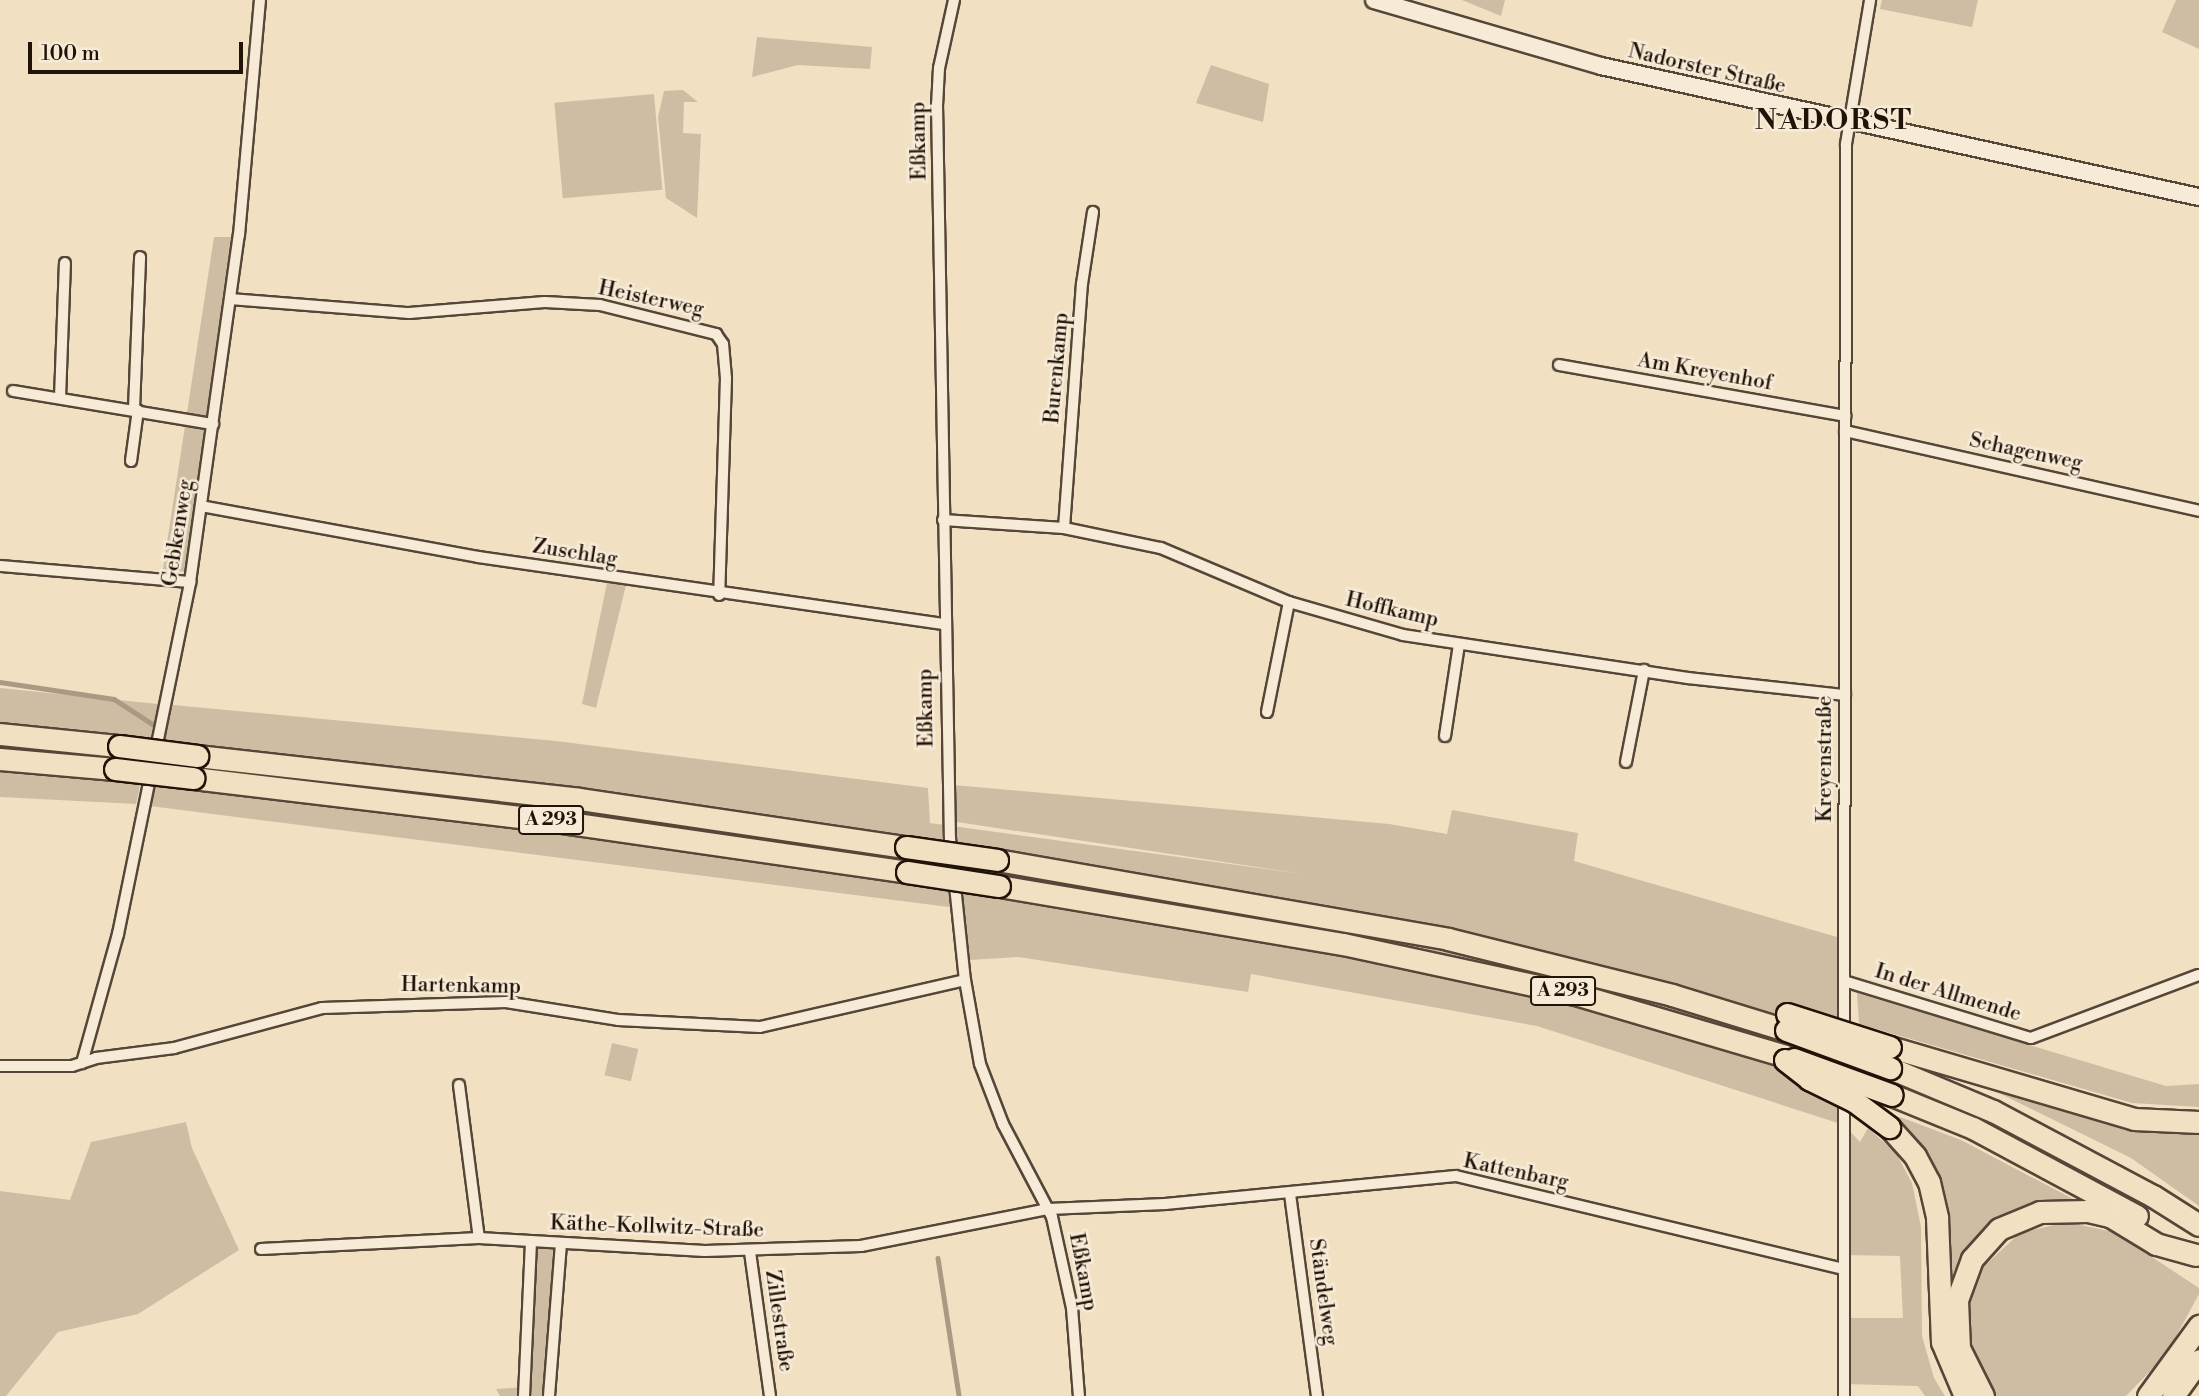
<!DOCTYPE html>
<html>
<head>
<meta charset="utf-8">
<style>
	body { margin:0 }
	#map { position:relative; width:2199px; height:1396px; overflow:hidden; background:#f2e0c3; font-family:"Libre Bodoni",serif }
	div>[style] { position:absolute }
	.green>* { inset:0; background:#cfbda3; transform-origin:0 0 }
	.stream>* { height:4.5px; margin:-2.25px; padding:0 2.25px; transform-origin:2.25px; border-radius:2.25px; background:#ab9a83 }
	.roads { filter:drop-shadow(2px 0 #564637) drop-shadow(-2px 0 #564637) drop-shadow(0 2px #564637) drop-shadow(0 -2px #564637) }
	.street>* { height:10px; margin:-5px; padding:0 5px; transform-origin:5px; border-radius:5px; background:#f7ebd8 }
	.secondary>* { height:16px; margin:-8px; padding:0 8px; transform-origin:8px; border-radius:8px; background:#f7ebd8 }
	.highway>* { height:21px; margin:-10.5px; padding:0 10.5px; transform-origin:10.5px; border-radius:10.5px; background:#f2e0c3 }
	.bridges { filter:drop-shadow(2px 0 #221308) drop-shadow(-2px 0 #221308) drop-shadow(0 2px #221308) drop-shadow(0 -2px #221308) }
	.highway-bridge>* { height:21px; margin:-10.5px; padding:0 10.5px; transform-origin:10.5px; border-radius:10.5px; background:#f2e0c3 }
	span { translate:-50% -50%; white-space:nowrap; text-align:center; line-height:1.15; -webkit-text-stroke:5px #f7ebd8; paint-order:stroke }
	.shield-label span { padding:2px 5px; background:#f7ebd8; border:2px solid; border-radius:5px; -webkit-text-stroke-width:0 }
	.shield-label { font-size:19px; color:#221308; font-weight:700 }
	.street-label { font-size:21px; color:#221308 }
	.district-label { font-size:28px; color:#221308; font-weight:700; letter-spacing:2px }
	.scale { position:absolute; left:28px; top:42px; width:215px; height:32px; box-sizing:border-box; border:4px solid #221308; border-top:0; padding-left:9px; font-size:21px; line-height:24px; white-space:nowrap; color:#221308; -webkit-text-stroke:5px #f7ebd8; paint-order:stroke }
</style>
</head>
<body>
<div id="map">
	<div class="green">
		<div style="clip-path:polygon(1462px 0,1505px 0,1501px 16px)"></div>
		<div style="clip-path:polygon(1882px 0,1978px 0,1972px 27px,1880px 9px)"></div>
		<div style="clip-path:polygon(2176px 0,2199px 0,2199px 49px,2162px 32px)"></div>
		<div style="clip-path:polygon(757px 37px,872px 47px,870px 69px,798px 65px,752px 77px)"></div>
		<div style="clip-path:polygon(1211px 65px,1269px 84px,1263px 122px,1196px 103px)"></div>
		<div style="clip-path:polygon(683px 90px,698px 102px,684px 102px,683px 133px,701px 134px,697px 218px,666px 198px,658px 117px,664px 91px)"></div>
		<div style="left:654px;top:94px;width:96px;height:100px;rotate:85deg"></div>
		<div style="clip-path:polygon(214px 237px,231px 237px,185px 572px,163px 569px)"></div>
		<div style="clip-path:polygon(608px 578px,627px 581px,596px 708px,582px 704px)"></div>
		<div style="clip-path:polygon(0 688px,158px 704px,136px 804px,0 797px)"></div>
		<div style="clip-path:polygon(173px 705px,556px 741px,928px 788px,930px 823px,1303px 874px,957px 822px,954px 785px,1389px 824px,1447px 834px,1452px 810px,1578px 833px,1574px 861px,1844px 939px,1844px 1125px,1860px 1142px,1868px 1128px,1896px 1153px,1912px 1183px,1921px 1227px,1922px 1336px,1934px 1378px,1945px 1396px,1925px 1396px,1918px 1386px,1844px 1384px,1844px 1318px,1903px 1318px,1900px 1256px,1844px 1255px,1844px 1125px,1537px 1026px,1251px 974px,1248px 992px,1018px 957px,970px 960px,965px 912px,949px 907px,150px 806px)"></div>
		<div style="clip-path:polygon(1857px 993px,2166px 1086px,2199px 1084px,2199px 1107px,2132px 1103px,1859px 1024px)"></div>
		<div style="left:612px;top:1043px;width:27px;height:33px;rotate:13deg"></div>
		<div style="clip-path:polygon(1958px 1073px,2199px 1129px,2199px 1206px,2131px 1158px)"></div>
		<div style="clip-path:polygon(1900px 1117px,1961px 1140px,2077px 1201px,2028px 1206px,1993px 1220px,1967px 1247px,1946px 1287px,1944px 1193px,1924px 1155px,1896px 1120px)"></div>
		<div style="clip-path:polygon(186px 1122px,192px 1148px,239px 1250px,138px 1314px,58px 1332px,6px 1396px,0 1396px,0 1191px,70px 1200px,91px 1142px)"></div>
		<div style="clip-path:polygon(2066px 1222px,2114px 1232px,2199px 1288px,2199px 1294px,2166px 1355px,2126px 1396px,1992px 1396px,1969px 1357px,1965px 1307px,1983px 1267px,2020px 1233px)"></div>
		<div style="clip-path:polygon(531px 1241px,561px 1244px,549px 1396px,500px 1396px,496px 1389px,524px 1387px)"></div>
	</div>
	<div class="stream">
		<div style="left:0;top:682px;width:115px;rotate:8.5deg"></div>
		<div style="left:114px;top:699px;width:48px;rotate:33deg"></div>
		<div style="left:938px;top:1258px;width:140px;rotate:81.3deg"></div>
	</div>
	<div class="roads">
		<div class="street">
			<div style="left:954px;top:0;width:70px;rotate:102.4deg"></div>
			<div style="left:939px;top:68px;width:36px;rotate:93deg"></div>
			<div style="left:937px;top:104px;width:734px;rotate:88.99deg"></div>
			<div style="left:950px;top:838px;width:143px;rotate:84deg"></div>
			<div style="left:965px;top:980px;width:85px;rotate:79.9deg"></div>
			<div style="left:980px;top:1064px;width:64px;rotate:69deg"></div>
			<div style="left:1003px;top:1124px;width:105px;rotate:62.2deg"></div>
			<div style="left:1052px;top:1217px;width:93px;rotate:77.6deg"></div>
			<div style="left:1072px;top:1308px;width:88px;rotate:85.5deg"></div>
			<div style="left:230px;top:299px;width:180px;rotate:4.5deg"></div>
			<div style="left:409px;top:313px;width:136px;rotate:-4.6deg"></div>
			<div style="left:545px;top:302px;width:55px;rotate:3.1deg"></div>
			<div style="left:600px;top:305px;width:120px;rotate:14deg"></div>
			<div style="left:716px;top:334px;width:12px;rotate:55deg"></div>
			<div style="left:723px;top:344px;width:34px;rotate:85deg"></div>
			<div style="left:726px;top:378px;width:217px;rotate:91.8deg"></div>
			<div style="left:1559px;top:365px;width:291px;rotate:10.1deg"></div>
			<div style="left:13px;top:391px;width:203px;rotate:9.4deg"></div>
			<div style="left:60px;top:398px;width:135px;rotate:-87.9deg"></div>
			<div style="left:134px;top:409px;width:152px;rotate:-87.7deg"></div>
			<div style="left:1845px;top:431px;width:363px;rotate:12.7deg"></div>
			<div style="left:131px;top:461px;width:51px;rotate:-82.2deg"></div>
			<div style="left:201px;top:506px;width:282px;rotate:10.4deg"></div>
			<div style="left:478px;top:557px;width:472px;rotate:8.2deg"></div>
			<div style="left:943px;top:520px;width:121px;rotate:3.8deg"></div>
			<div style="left:1064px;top:528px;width:99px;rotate:11.7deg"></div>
			<div style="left:1161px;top:548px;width:139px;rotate:22.9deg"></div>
			<div style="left:1289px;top:602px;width:119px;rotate:16.1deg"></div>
			<div style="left:1403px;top:635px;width:288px;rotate:8.6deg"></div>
			<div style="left:1688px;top:678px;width:158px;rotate:6.2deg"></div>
			<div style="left:1064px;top:528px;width:245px;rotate:-85.8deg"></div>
			<div style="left:1082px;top:284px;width:73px;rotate:-81.3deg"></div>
			<div style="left:0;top:566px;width:191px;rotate:4.8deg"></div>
			<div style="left:1267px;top:712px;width:112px;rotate:-78.7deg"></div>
			<div style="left:1445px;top:736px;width:92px;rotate:-81.3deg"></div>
			<div style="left:1626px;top:762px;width:94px;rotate:-78.9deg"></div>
			<div style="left:1844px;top:981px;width:195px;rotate:17deg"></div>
			<div style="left:2031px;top:1038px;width:179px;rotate:-20.6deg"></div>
			<div style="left:1844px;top:1034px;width:890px;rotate:-89.87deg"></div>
			<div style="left:1846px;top:144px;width:146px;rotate:-80.5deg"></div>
			<div style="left:82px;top:1063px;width:134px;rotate:-74.4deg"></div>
			<div style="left:118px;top:934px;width:359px;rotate:-78.4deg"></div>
			<div style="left:190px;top:582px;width:350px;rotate:-82deg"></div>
			<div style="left:239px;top:235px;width:236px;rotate:-84.9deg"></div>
			<div style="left:0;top:1066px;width:72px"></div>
			<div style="left:72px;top:1066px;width:25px;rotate:-18deg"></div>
			<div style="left:96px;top:1058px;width:79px;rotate:-7.3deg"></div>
			<div style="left:174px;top:1048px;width:153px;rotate:-15.1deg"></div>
			<div style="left:322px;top:1008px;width:184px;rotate:-1.9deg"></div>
			<div style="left:506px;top:1002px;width:113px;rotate:9.1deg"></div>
			<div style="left:618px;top:1020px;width:142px;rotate:2.8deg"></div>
			<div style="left:760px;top:1027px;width:210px;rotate:-12.9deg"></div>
			<div style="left:459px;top:1085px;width:154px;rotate:82.6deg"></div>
			<div style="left:1290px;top:1194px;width:204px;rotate:82.4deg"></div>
			<div style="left:261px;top:1249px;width:218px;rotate:-2.9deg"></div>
			<div style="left:479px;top:1238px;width:226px;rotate:3.3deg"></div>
			<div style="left:705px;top:1251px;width:156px;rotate:-1.8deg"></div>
			<div style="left:861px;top:1246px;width:191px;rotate:-11.2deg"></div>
			<div style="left:1048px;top:1209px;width:117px;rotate:-2.4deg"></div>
			<div style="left:1165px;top:1204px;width:292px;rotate:-5.5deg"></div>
			<div style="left:1456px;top:1176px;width:399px;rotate:13.5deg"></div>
			<div style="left:750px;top:1252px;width:145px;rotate:82.1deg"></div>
			<div style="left:524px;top:1396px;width:155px;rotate:-87.4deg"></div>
			<div style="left:549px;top:1396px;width:152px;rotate:-85.5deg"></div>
			<div style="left:1844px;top:1396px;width:300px;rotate:-90deg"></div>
		</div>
		<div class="secondary">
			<div style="left:1374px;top:0;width:236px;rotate:16.2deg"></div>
			<div style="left:1601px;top:66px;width:612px;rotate:12.36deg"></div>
		</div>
		<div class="highway">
			<div style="left:0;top:734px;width:120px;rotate:5.8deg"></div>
			<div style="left:197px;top:756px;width:384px;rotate:6.4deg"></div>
			<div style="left:579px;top:799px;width:331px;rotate:8.4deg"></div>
			<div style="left:0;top:759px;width:115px;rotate:5deg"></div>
			<div style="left:193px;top:778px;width:365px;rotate:6.8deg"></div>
			<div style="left:555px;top:821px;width:356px;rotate:8.2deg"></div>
			<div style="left:997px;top:860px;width:458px;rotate:9.9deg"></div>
			<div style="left:1448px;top:939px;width:231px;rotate:14deg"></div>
			<div style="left:1672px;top:995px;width:119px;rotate:17.1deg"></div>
			<div style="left:999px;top:886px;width:349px;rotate:9.6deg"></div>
			<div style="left:1343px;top:944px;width:237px;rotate:12.2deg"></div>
			<div style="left:1575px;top:994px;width:219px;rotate:16.4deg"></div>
			<div style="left:1890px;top:1047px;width:254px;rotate:16.4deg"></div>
			<div style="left:2134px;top:1119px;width:65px;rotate:2.6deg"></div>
			<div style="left:1890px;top:1068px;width:112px;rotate:22.7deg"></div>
			<div style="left:1993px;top:1111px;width:181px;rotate:28deg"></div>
			<div style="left:2153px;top:1196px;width:54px;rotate:32.2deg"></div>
			<div style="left:1892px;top:1095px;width:87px;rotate:22.2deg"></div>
			<div style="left:1973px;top:1128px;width:186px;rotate:28.2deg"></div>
			<div style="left:1889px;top:1127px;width:39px;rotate:48deg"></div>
			<div style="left:1915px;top:1156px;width:30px;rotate:62deg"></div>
			<div style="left:1929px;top:1182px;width:37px;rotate:77deg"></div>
			<div style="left:1937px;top:1218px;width:124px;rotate:87.7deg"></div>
			<div style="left:1942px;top:1342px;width:59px;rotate:66.9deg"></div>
			<div style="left:1983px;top:1396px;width:54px;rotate:-116.6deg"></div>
			<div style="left:1959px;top:1348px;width:48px;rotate:-92.4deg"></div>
			<div style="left:1957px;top:1300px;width:44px;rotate:-69.9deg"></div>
			<div style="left:1972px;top:1259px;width:40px;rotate:-48deg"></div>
			<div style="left:1999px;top:1229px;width:44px;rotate:-22.5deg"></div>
			<div style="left:2040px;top:1212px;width:48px;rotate:-1.2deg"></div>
			<div style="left:2088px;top:1211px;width:23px;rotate:13deg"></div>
			<div style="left:2110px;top:1216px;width:54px;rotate:31.3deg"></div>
			<div style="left:2156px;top:1244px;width:41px;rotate:15.4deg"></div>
			<div style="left:2148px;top:1396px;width:87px;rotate:-53.9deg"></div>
			<div style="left:2173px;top:1396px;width:44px;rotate:-54.2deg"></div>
		</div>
	</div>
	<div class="bridges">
		<div class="highway-bridge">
			<div style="left:119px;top:746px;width:79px;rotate:7.3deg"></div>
			<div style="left:115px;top:769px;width:79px;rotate:6.6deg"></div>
			<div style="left:906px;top:847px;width:92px;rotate:8.1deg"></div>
			<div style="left:907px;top:872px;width:93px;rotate:8.7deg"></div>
			<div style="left:1787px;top:1014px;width:108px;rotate:17.8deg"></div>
			<div style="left:1786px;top:1030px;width:111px;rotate:20.1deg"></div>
			<div style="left:1794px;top:1059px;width:104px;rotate:20.2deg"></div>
			<div style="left:1785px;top:1060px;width:31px;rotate:38deg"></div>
			<div style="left:1809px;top:1079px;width:50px;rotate:26.1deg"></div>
			<div style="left:1854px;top:1101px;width:44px;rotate:36.6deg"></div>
		</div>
	</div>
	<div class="shield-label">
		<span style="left:551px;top:820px">A 293</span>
		<span style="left:1563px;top:991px">A 293</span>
	</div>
	<div class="street-label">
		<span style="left:1707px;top:69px;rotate:13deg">Nadorster Straße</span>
		<span style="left:919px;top:141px;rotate:-91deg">Eßkamp</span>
		<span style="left:651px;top:299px;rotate:12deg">Heisterweg</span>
		<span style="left:1057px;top:368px;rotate:-85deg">Burenkamp</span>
		<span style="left:1705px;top:372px;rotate:10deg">Am Kreyenhof</span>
		<span style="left:2026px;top:452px;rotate:12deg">Schagenweg</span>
		<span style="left:178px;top:533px;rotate:-81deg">Gebkenweg</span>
		<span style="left:575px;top:553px;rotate:9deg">Zuschlag</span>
		<span style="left:1392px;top:610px;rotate:13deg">Hoffkamp</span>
		<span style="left:926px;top:708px;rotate:-91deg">Eßkamp</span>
		<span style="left:1825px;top:759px;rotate:-90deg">Kreyenstraße</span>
		<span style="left:461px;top:986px;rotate:1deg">Hartenkamp</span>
		<span style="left:1948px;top:993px;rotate:17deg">In der Allmende</span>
		<span style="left:1516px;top:1172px;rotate:12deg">Kattenbarg</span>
		<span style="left:657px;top:1227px;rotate:2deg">Käthe-Kollwitz-Straße</span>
		<span style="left:1083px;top:1272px;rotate:79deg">Eßkamp</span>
		<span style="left:1323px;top:1292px;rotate:82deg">Ständelweg</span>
		<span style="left:779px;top:1321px;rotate:82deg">Zillestraße</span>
	</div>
	<div class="district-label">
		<span style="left:1834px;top:121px">NADORST</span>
	</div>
	<div class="scale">100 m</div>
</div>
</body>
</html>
